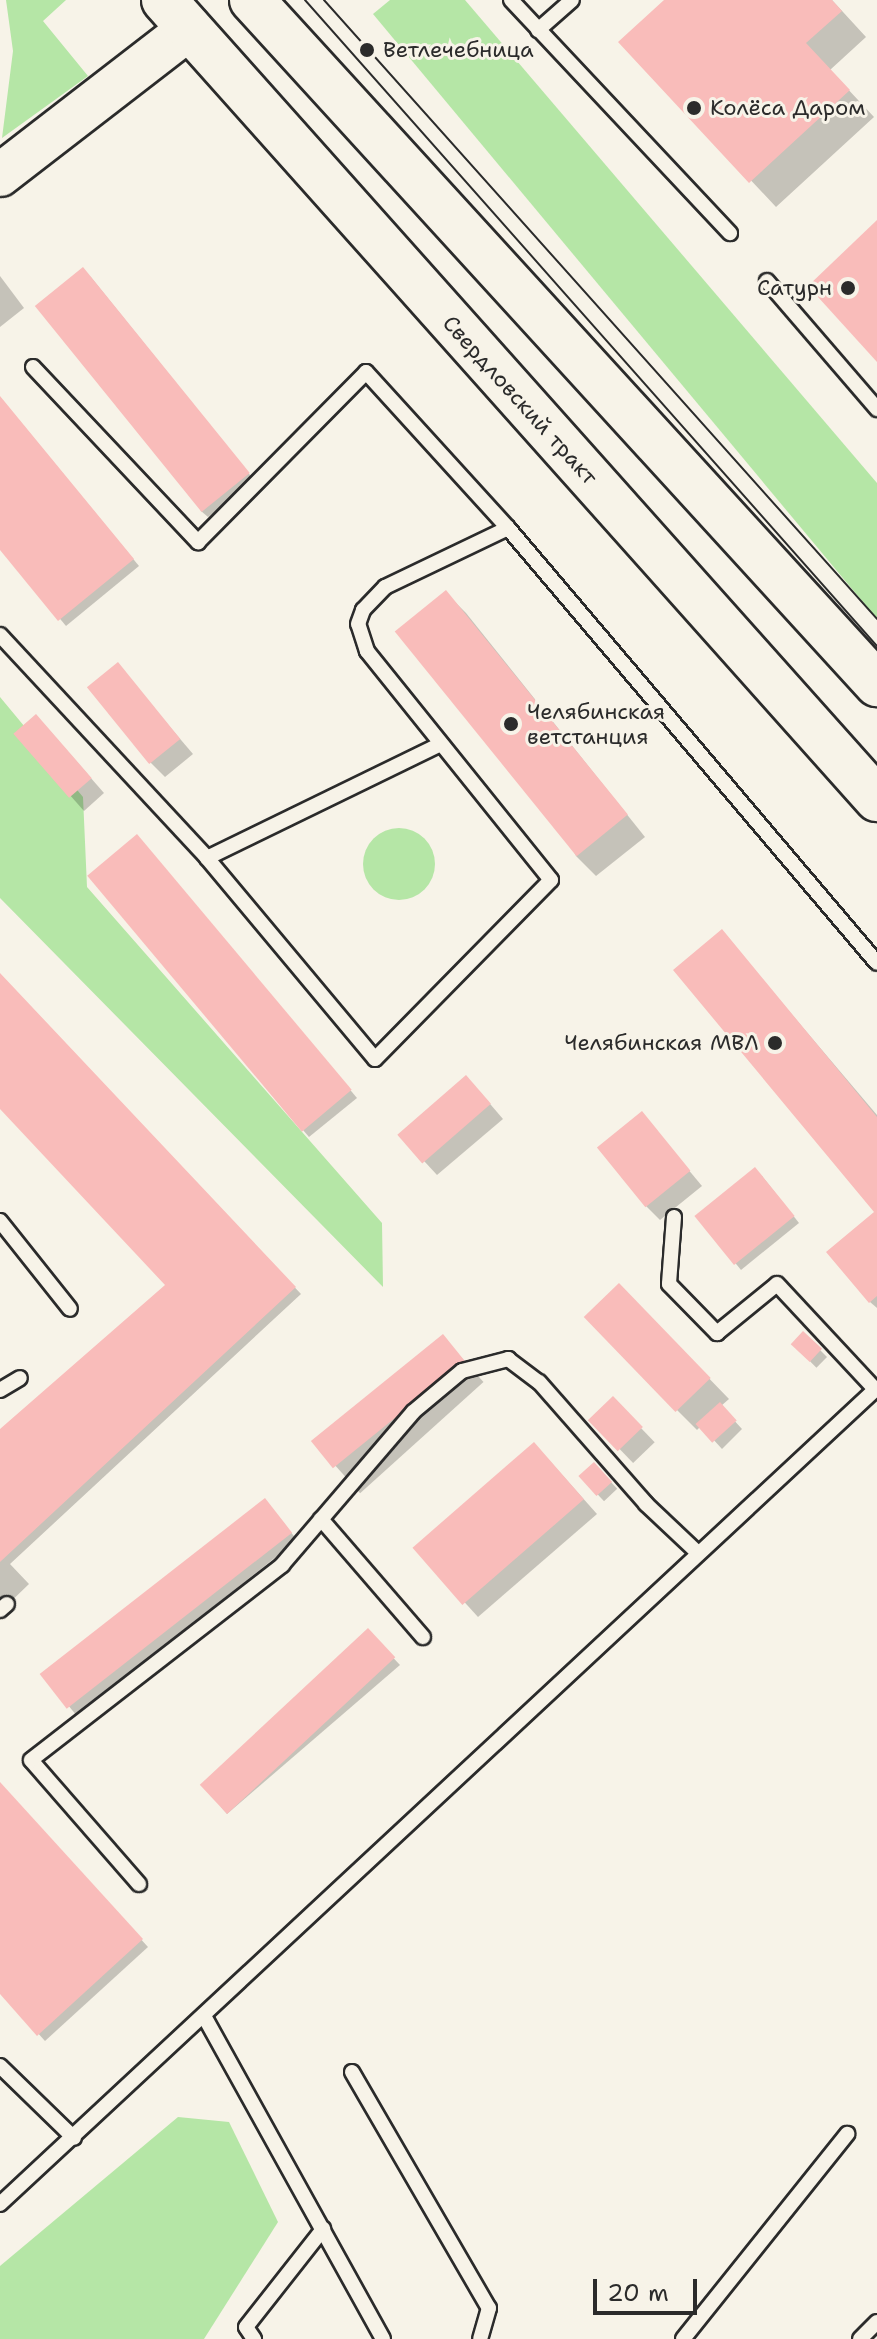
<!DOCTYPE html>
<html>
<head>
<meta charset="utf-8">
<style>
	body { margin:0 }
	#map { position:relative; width:877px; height:2339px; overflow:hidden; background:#f7f3e8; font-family:"Shantell Sans",sans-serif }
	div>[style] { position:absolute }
	.green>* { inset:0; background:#b5e6a6 }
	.round { border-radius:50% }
	.shadow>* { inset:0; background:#0003; transform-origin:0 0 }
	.building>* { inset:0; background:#f9bcba; transform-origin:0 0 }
	.roads { filter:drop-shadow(2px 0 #2b2b2b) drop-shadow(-2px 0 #2b2b2b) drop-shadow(0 2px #2b2b2b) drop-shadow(0 -2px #2b2b2b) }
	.lane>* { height:14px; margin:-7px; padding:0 7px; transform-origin:7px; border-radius:7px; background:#f7f3e8 }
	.secondary>* { height:42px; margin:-21px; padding:0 21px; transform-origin:21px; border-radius:21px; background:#f7f3e8 }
	.primary>* { height:44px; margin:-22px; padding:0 22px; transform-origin:22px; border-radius:22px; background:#f7f3e8 }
	.tram>* { height:2px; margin:-1px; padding:0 1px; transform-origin:1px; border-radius:1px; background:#2b2b2b }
	.dots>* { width:22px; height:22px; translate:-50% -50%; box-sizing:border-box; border:4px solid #f7f3e8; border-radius:50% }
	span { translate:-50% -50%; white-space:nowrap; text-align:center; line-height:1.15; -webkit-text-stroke:6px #f7f3e8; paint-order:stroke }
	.poi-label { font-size:22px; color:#2b2b2b }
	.left { translate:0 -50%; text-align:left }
	.right { translate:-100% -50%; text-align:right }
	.street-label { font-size:22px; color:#2b2b2b }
	.scale { position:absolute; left:593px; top:2279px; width:104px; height:36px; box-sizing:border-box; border:4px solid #2b2b2b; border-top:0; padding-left:10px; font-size:24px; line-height:28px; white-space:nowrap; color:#2b2b2b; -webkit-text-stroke:6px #f7f3e8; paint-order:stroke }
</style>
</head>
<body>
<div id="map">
	<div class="green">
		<div style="clip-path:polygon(6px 0,66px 0,43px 21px,88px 76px,2px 138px,13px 51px)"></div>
		<div style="clip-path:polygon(390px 0,465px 0,877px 483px,877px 619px,373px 14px)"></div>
		<div style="clip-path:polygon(0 697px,83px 797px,87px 887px,382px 1223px,383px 1287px,0 898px)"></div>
		<div class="round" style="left:363px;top:828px;width:72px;height:72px"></div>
		<div style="clip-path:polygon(178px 2117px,229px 2122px,278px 2222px,204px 2339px,0 2339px,0 2266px)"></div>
	</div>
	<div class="shadow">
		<div style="clip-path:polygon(667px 0,832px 0,866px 37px,830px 70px,874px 117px,776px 207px,621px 42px)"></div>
		<div style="clip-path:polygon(0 276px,24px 308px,0 327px)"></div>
		<div style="clip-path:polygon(90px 276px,254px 480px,208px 517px,201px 511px)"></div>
		<div style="clip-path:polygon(0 397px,139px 566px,66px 626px,0 547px)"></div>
		<div style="clip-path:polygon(446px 593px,466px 613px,645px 837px,596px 876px,576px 856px)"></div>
		<div style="clip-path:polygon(117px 665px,193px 754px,165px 777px,151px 763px)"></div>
		<div style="clip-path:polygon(49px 730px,104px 793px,84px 811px,16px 734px)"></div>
		<div style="clip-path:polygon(143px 843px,357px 1098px,309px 1137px,303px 1130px)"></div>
		<div style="clip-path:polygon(722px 932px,877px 1115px,877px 1212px)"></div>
		<div style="clip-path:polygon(0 976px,301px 1294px,10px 1564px,29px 1584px,0 1612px,0 1431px,168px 1285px,0 1106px)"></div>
		<div style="clip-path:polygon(479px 1091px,503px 1119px,437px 1175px,399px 1134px)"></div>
		<div style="clip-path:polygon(642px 1114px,702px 1186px,660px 1220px,646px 1206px)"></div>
		<div style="clip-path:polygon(762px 1176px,799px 1223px,741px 1270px,697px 1216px)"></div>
		<div style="clip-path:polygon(877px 1212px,877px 1308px,870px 1302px)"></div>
		<div style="clip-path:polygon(639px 1306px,729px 1399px,721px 1406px,742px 1429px,722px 1449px,701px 1426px,697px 1430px,677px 1410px)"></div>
		<div style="left:803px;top:1333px;width:34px;height:15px;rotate:45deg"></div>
		<div style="left:442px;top:1336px;width:62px;height:166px;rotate:48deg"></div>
		<div style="left:613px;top:1399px;width:60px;height:30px;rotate:46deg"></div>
		<div style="clip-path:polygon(548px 1459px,597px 1514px,478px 1617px,416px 1549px)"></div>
		<div style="left:594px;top:1464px;width:34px;height:18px;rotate:47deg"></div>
		<div style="clip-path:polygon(271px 1507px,297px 1540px,77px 1716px,43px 1675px)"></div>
		<div style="clip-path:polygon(368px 1631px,400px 1665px,227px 1814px,221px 1807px)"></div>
		<div style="clip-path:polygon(0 1784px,148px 1947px,45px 2041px,0 1991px)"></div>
	</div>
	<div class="building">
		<div style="clip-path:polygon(664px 0,832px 0,842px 11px,806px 43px,850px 90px,749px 183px,618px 42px)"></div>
		<div style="clip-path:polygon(877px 220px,877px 362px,808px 286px)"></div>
		<div style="left:83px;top:267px;width:265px;height:62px;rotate:51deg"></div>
		<div style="clip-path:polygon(0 396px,134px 559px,58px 621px,0 550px)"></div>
		<div style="left:446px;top:590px;width:289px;height:66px;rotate:51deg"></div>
		<div style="left:118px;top:662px;width:99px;height:40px;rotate:51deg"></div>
		<div style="left:36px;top:714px;width:85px;height:30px;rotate:49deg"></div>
		<div style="left:137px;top:834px;width:334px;height:65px;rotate:50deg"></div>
		<div style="clip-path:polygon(722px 929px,877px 1117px,877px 1296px,869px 1303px,826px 1252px,874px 1212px,673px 970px)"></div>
		<div style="clip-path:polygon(0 973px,296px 1287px,0 1562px,0 1429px,165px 1285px,0 1109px)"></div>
		<div style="left:466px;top:1075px;width:38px;height:91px;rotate:49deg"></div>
		<div style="left:642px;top:1111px;width:77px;height:58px;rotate:51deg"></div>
		<div style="left:755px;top:1167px;width:63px;height:78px;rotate:51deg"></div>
		<div style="left:619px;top:1283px;width:132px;height:49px;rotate:46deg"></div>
		<div style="left:803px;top:1331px;width:26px;height:18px;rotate:43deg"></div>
		<div style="left:443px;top:1334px;width:35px;height:170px;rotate:51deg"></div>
		<div style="left:613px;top:1396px;width:43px;height:35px;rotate:46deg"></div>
		<div style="left:720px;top:1402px;width:25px;height:33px;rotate:48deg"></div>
		<div style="left:534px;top:1442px;width:76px;height:161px;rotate:49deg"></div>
		<div style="left:594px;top:1462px;width:27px;height:21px;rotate:48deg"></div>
		<div style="left:265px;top:1498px;width:44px;height:286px;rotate:52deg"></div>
		<div style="left:368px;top:1628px;width:40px;height:230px;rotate:47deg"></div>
		<div style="clip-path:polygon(0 1782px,143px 1939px,37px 2036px,0 1994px)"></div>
	</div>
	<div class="roads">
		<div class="lane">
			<div style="left:511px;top:0;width:320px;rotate:46.8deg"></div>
			<div style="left:538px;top:30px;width:45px;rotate:-41.4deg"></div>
			<div style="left:767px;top:281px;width:169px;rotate:49.3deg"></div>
			<div style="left:33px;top:367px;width:241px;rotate:46.7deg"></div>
			<div style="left:198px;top:542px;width:239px;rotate:-45.3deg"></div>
			<div style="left:366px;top:372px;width:211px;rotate:47.7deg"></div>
			<div style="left:508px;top:528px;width:570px;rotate:49.69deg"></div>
			<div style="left:0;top:635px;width:304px;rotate:47.1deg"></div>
			<div style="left:207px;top:858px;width:262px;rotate:50.1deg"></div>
			<div style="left:375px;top:1059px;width:251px;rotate:-45.5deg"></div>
			<div style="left:551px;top:880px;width:294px;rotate:-128.8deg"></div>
			<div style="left:367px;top:651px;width:28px;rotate:-108deg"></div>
			<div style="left:358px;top:624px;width:15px;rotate:-70deg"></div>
			<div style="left:363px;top:610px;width:32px;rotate:-46deg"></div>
			<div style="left:385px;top:587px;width:136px;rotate:-25.6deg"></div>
			<div style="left:207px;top:858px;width:260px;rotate:-26deg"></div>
			<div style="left:674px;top:1217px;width:67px;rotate:94.3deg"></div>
			<div style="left:669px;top:1284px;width:69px;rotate:45.6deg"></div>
			<div style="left:717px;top:1333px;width:77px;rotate:-39.2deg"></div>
			<div style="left:777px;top:1284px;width:144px;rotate:47deg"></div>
			<div style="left:0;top:1221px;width:112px;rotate:51.5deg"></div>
			<div style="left:0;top:1390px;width:23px;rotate:-31deg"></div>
			<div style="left:321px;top:1519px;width:156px;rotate:49.2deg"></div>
			<div style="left:0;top:1610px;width:9px;rotate:-41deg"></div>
			<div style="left:139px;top:1884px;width:164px;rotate:-131.1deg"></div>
			<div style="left:31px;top:1760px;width:318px;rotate:-37.8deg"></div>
			<div style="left:282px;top:1565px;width:201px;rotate:-49.4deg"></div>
			<div style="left:413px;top:1412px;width:64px;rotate:-39.9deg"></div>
			<div style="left:462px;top:1371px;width:48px;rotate:-14.6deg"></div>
			<div style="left:508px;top:1359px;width:39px;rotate:37deg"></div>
			<div style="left:539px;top:1382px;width:162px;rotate:48.7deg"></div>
			<div style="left:646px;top:1504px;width:71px;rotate:43.3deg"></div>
			<div style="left:204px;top:2016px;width:369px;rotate:61deg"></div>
			<div style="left:0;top:2066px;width:103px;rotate:44.2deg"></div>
			<div style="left:352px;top:2072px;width:273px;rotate:59.9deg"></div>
			<div style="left:489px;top:2308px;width:32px;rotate:106deg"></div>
			<div style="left:0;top:2204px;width:1198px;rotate:-42.94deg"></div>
			<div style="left:254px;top:2339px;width:14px;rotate:-124deg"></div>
			<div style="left:246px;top:2327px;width:125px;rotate:-51.8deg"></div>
			<div style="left:683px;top:2339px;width:263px;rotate:-51.3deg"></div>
			<div style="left:860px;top:2339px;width:24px;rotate:-45deg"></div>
		</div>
		<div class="secondary">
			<div style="left:0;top:175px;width:240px;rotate:-37.7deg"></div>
		</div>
		<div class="primary">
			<div style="left:164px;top:0;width:1071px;rotate:48.26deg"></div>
			<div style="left:252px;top:0;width:927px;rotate:47.58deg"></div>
		</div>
	</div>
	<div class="tram">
		<div style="left:305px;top:0;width:863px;rotate:48.48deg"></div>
		<div style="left:324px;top:0;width:830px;rotate:48.22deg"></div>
	</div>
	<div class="dots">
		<div style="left:367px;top:50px;background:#2b2b2b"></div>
		<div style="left:694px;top:108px;background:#2b2b2b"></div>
		<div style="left:848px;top:288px;background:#2b2b2b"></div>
		<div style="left:511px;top:724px;background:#2b2b2b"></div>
		<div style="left:775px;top:1043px;background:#2b2b2b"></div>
	</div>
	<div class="poi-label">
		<span class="left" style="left:383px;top:50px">Ветлечебница</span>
		<span class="left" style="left:710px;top:108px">Колёса Даром</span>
		<span class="right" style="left:832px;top:288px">Сатурн</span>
		<span class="left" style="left:527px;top:724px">Челябинская<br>ветстанция</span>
		<span class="right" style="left:759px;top:1043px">Челябинская МВЛ</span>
	</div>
	<div class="street-label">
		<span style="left:520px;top:400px;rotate:48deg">Свердловский тракт</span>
	</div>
	<div class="scale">20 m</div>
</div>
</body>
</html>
